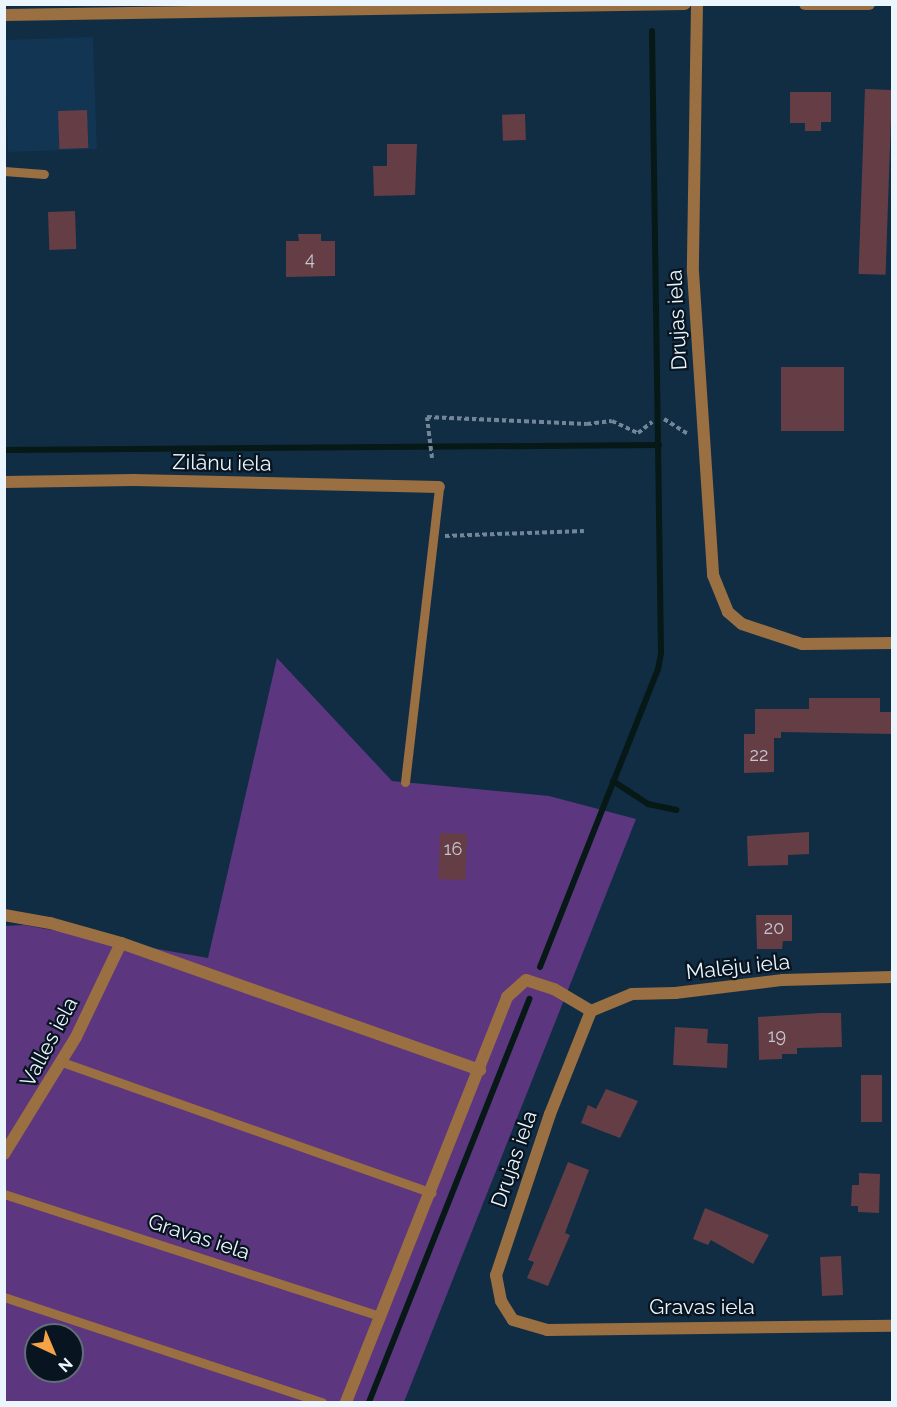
<!DOCTYPE html>
<html>
<head>
<meta charset="utf-8">
<style>
	body { margin:0 }
	#map { position:relative; width:897px; height:1407px; overflow:hidden; background:#102d44; font-family:Raleway,sans-serif }
	div>[style] { position:absolute }
	.built>* { inset:0; background:#113552; transform-origin:0 0 }
	.green>* { inset:0; background:#5c367f }
	.stream>* { height:6px; margin:-3px; padding:0 3px; transform-origin:3px; border-radius:3px; background:#071917 }
	.building>* { inset:0; background:#643d45; transform-origin:0 0 }
	.path>* { height:4px; margin-top:-2px; transform-origin:0; background:repeating-linear-gradient(90deg,#728697 0 4.5px,transparent 0 7.5px) }
	.service>* { height:9px; margin:-4.5px; padding:0 4.5px; transform-origin:4.5px; border-radius:4.5px; background:#9a6f42 }
	.minor>* { height:12px; margin:-6px; padding:0 6px; transform-origin:6px; border-radius:6px; background:#9a6f42 }
	.tertiary>* { height:12px; margin:-6px; padding:0 6px; transform-origin:6px; border-radius:6px; background:#9a6f42 }
	span { translate:-50% -50%; white-space:nowrap; text-align:center; line-height:1.15; -webkit-text-stroke:4.5px #08141f; paint-order:stroke }
	.number-label { font-size:18px; color:#c8c7d0 }
	.number-label span { -webkit-text-stroke-width:0 }
	.street-label { font-size:21px; color:#eaf5fe }
	.frame { position:absolute; inset:0; border:6px solid #eaf5fe; pointer-events:none }
	.north { position:absolute; left:24px; top:1323px; width:60px; height:60px; box-sizing:border-box; background:#08141f; border:2px solid #626e78; border-radius:50%; rotate:136deg; font-size:16px; font-weight:700; line-height:24px; text-align:center; color:#eaf5fe }
	.north::after { content:''; display:block; margin:auto; width:21px; height:27px; background:#f5a346; clip-path:polygon(50% 0,100% 100%,50% 72%,0 100%) }
</style>
</head>
<body>
<div id="map">
	<div class="built">
		<div style="left:93px;top:37px;width:112px;height:89px;rotate:88deg"></div>
	</div>
	<div class="green">
		<div style="clip-path:polygon(evenodd,277px 658px,392px 781px,549px 796px,636px 819px,404px 1402px,5px 1402px,4px 926px,24px 925px,208px 958px,277px 658px,36px 1335px,72px 1335px,72px 1371px,36px 1371px,36px 1335px)"></div>
	</div>
	<div class="stream">
		<div style="left:4px;top:450px;width:655px;rotate:-0.44deg"></div>
		<div style="left:613px;top:781px;width:42px;rotate:33.3deg"></div>
		<div style="left:648px;top:804px;width:29px;rotate:12deg"></div>
		<div style="left:540px;top:967px;width:321px;rotate:-68.4deg"></div>
		<div style="left:658px;top:669px;width:16px;rotate:-79deg"></div>
		<div style="left:661px;top:653px;width:622px;rotate:-90.83deg"></div>
		<div style="left:369px;top:1402px;width:434px;rotate:-68.3deg"></div>
	</div>
	<div class="building">
		<div style="left:865px;top:89px;width:27px;height:185px;rotate:2deg"></div>
		<div style="clip-path:polygon(790px 92px,831px 92px,831px 122px,821px 122px,821px 131px,805px 131px,805px 123px,790px 123px)"></div>
		<div style="left:87px;top:110px;width:38px;height:29px;rotate:88deg"></div>
		<div style="left:525px;top:114px;width:26px;height:23px;rotate:88deg"></div>
		<div style="clip-path:polygon(387px 144px,417px 144px,415px 195px,374px 196px,373px 166px,387px 166px)"></div>
		<div style="left:75px;top:211px;width:38px;height:27px;rotate:88deg"></div>
		<div style="clip-path:polygon(298px 234px,321px 234px,321px 241px,335px 241px,335px 276px,286px 277px,286px 241px,299px 241px)"></div>
		<div style="left:781px;top:367px;width:63px;height:64px"></div>
		<div style="clip-path:polygon(809px 698px,880px 698px,880px 712px,892px 712px,892px 734px,781px 732px,781px 738px,774px 738px,774px 772px,744px 773px,744px 734px,755px 734px,755px 709px,809px 709px)"></div>
		<div style="clip-path:polygon(809px 832px,809px 854px,788px 855px,788px 865px,748px 866px,747px 836px)"></div>
		<div style="left:440px;top:833px;width:27px;height:46px;rotate:2deg"></div>
		<div style="clip-path:polygon(756px 915px,792px 915px,792px 941px,783px 941px,782px 949px,757px 949px)"></div>
		<div style="clip-path:polygon(820px 1013px,841px 1013px,842px 1047px,797px 1048px,797px 1054px,782px 1054px,782px 1059px,759px 1060px,758px 1017px)"></div>
		<div style="clip-path:polygon(675px 1027px,708px 1029px,707px 1043px,728px 1044px,727px 1068px,673px 1065px)"></div>
		<div style="left:861px;top:1075px;width:21px;height:47px"></div>
		<div style="clip-path:polygon(606px 1089px,638px 1101px,620px 1138px,581px 1123px,588px 1105px,596px 1109px)"></div>
		<div style="clip-path:polygon(568px 1162px,589px 1170px,565px 1233px,570px 1235px,548px 1286px,527px 1278px,534px 1262px,528px 1260px)"></div>
		<div style="clip-path:polygon(859px 1173px,880px 1174px,879px 1213px,858px 1212px,858px 1206px,851px 1206px,852px 1185px,859px 1185px)"></div>
		<div style="clip-path:polygon(705px 1208px,769px 1235px,753px 1264px,711px 1240px,708px 1245px,693px 1239px)"></div>
		<div style="left:841px;top:1256px;width:39px;height:21px;rotate:87deg"></div>
	</div>
	<div class="path">
		<div style="left:664px;top:419px;width:28px;rotate:32deg"></div>
		<div style="left:432px;top:458px;width:41px;rotate:-97deg"></div>
		<div style="left:427px;top:417px;width:160px;rotate:2.5deg"></div>
		<div style="left:587px;top:424px;width:25px;rotate:-7deg"></div>
		<div style="left:612px;top:421px;width:29px;rotate:25deg"></div>
		<div style="left:638px;top:433px;width:18px;rotate:-38deg"></div>
		<div style="left:445px;top:536px;width:139px;rotate:-2.1deg"></div>
	</div>
	<div class="service">
		<div style="left:4px;top:171px;width:40px;rotate:4.3deg"></div>
		<div style="left:405px;top:782px;width:297px;rotate:-83.4deg"></div>
		<div style="left:62px;top:1062px;width:392px;rotate:19.5deg"></div>
		<div style="left:4px;top:1194px;width:395px;rotate:18deg"></div>
		<div style="left:4px;top:1297px;width:335px;rotate:18.3deg"></div>
	</div>
	<div class="minor">
		<div style="left:697px;top:4px;width:268px;rotate:90.9deg"></div>
		<div style="left:693px;top:272px;width:304px;rotate:86.2deg"></div>
		<div style="left:713px;top:575px;width:40px;rotate:68deg"></div>
		<div style="left:728px;top:612px;width:18px;rotate:41deg"></div>
		<div style="left:742px;top:624px;width:63px;rotate:18.4deg"></div>
		<div style="left:802px;top:644px;width:90px;rotate:-0.6deg"></div>
		<div style="left:4px;top:482px;width:130px;rotate:-0.9deg"></div>
		<div style="left:134px;top:480px;width:305px;rotate:1.3deg"></div>
		<div style="left:4px;top:915px;width:47px;rotate:9.9deg"></div>
		<div style="left:50px;top:923px;width:74px;rotate:15.7deg"></div>
		<div style="left:121px;top:943px;width:381px;rotate:19.5deg"></div>
		<div style="left:591px;top:1011px;width:111px;rotate:111.7deg"></div>
		<div style="left:550px;top:1114px;width:170px;rotate:108.5deg"></div>
		<div style="left:496px;top:1275px;width:26px;rotate:79deg"></div>
		<div style="left:501px;top:1301px;width:22px;rotate:58deg"></div>
		<div style="left:513px;top:1320px;width:35px;rotate:16deg"></div>
		<div style="left:547px;top:1330px;width:345px;rotate:-0.7deg"></div>
		<div style="left:591px;top:1011px;width:44px;rotate:-22.5deg"></div>
		<div style="left:632px;top:994px;width:43px;rotate:-1.3deg"></div>
		<div style="left:675px;top:993px;width:109px;rotate:-6.9deg"></div>
		<div style="left:783px;top:980px;width:109px;rotate:-1.6deg"></div>
		<div style="left:4px;top:1154px;width:137px;rotate:-58.4deg"></div>
		<div style="left:76px;top:1037px;width:104px;rotate:-64.4deg"></div>
		<div style="left:346px;top:1402px;width:436px;rotate:-68.3deg"></div>
		<div style="left:507px;top:997px;width:25px;rotate:-42deg"></div>
		<div style="left:526px;top:980px;width:29px;rotate:18deg"></div>
		<div style="left:554px;top:989px;width:43px;rotate:30.7deg"></div>
	</div>
	<div class="tertiary">
		<div style="left:805px;top:4px;width:64px"></div>
		<div style="left:4px;top:15px;width:681px;rotate:-0.93deg"></div>
	</div>
	<div class="number-label">
		<span style="left:310px;top:259px">4</span>
		<span style="left:759px;top:755px">22</span>
		<span style="left:453px;top:849px">16</span>
		<span style="left:774px;top:928px">20</span>
		<span style="left:777px;top:1036px">19</span>
	</div>
	<div class="street-label">
		<span style="left:677px;top:320px;rotate:-93deg">Drujas iela</span>
		<span style="left:222px;top:463px;rotate:1deg">Zilānu iela</span>
		<span style="left:738px;top:967px;rotate:-6deg">Malēju iela</span>
		<span style="left:49px;top:1042px;rotate:-62deg">Valles iela</span>
		<span style="left:514px;top:1159px;rotate:-71deg">Drujas iela</span>
		<span style="left:199px;top:1237px;rotate:18deg">Gravas iela</span>
		<span style="left:702px;top:1307px">Gravas iela</span>
	</div>
	<div class="frame"></div>
	<div class="north">N</div>
</div>
</body>
</html>
